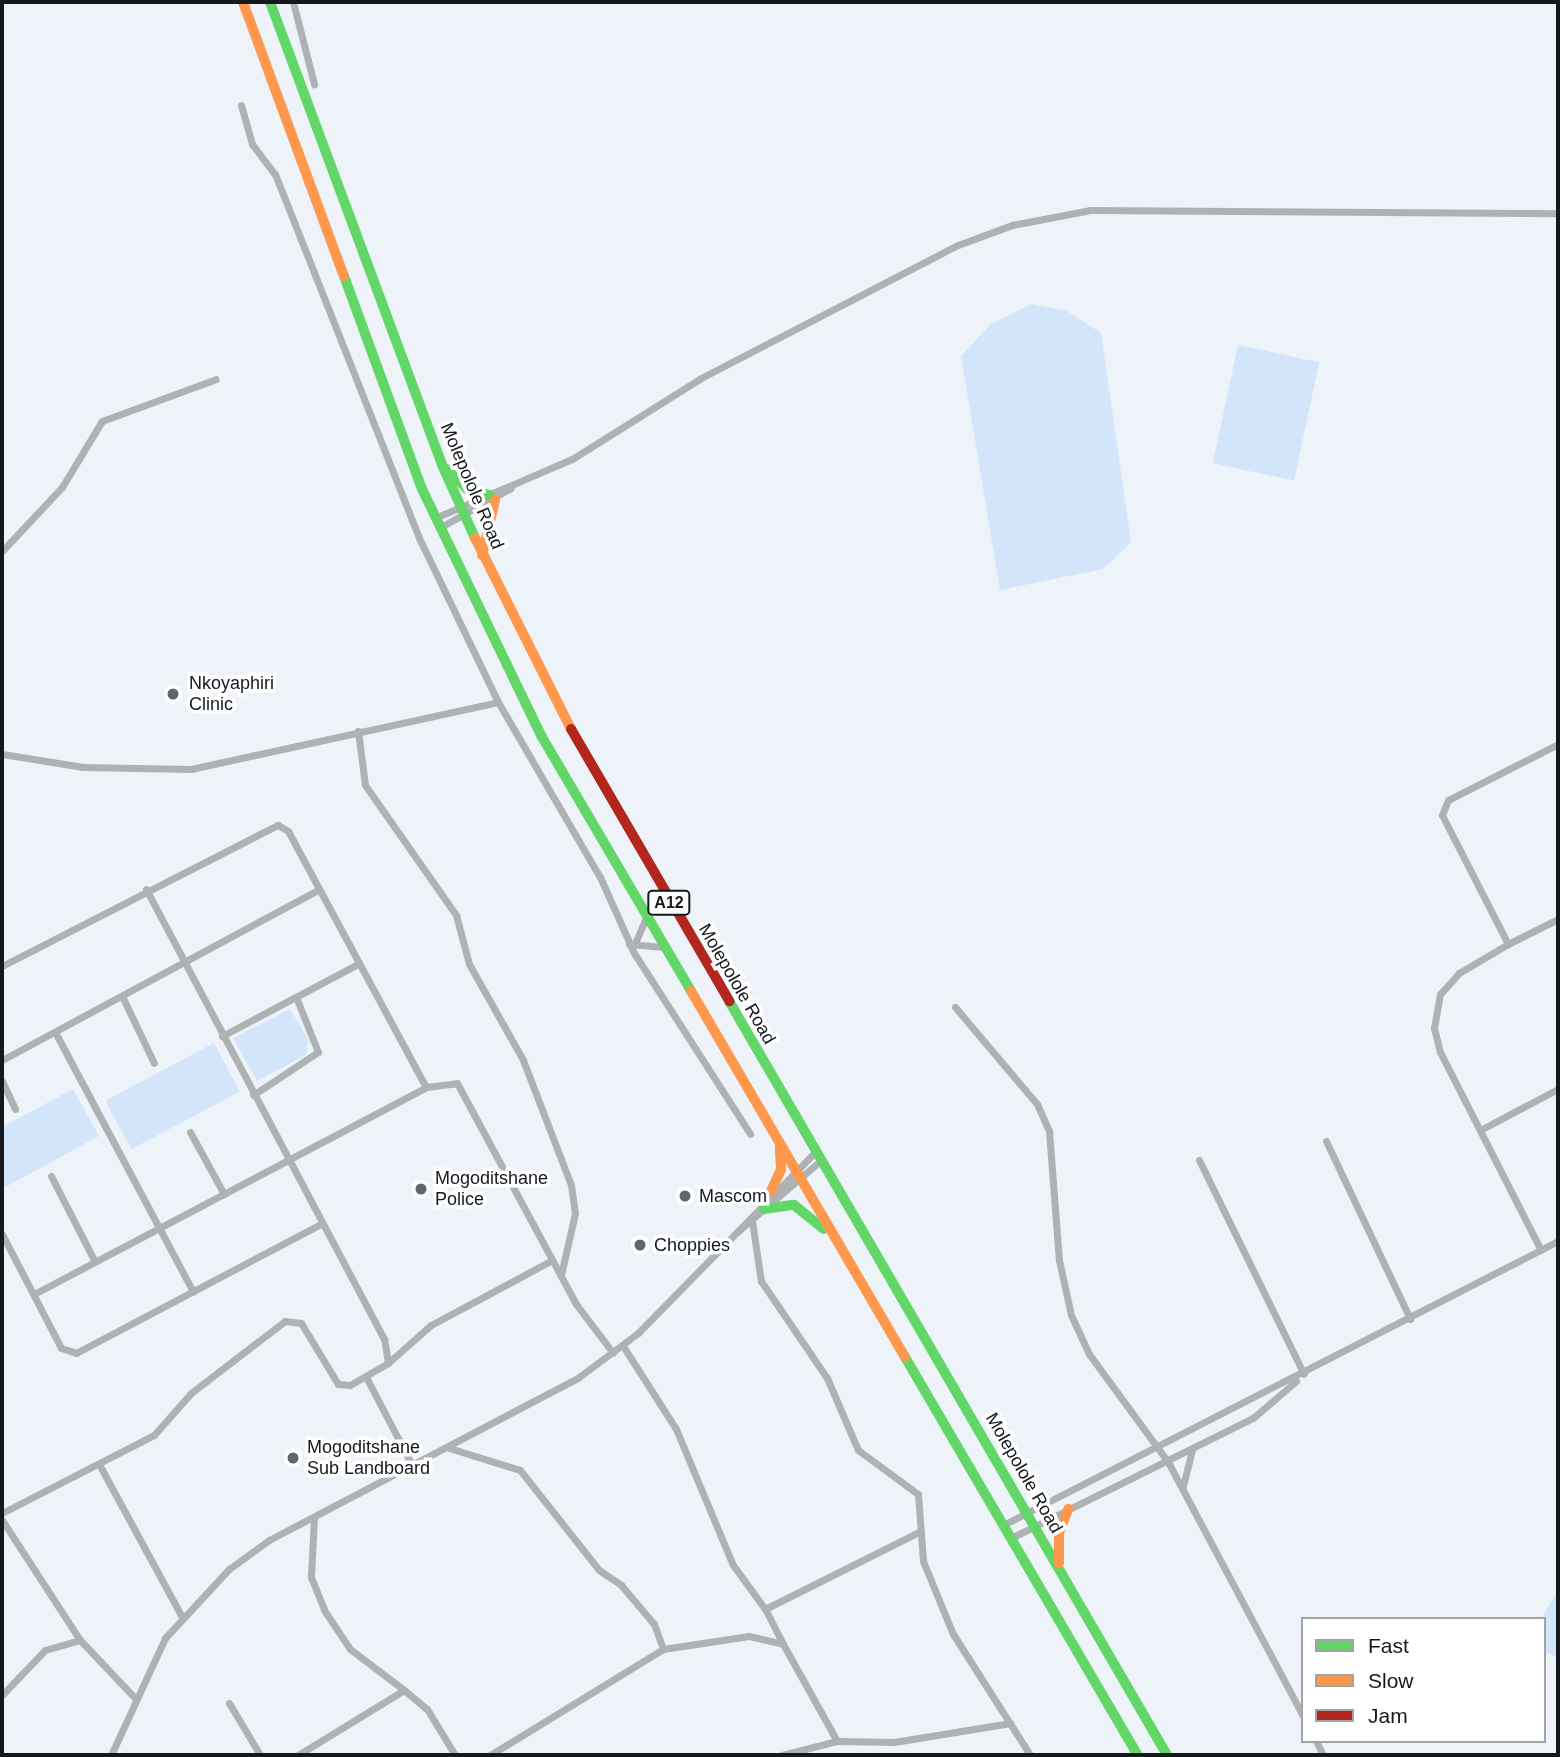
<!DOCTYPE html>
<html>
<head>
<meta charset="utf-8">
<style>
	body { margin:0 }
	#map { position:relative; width:1560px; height:1757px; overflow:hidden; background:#eef3f9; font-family:Arial,sans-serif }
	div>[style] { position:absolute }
	.green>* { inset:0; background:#d2e5fa; transform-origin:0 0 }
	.street>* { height:7px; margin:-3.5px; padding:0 3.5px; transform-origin:3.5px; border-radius:3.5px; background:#aeb2b4 }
	.fast>* { height:10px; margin:-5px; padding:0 5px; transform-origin:5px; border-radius:5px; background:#63d668 }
	.slow>* { height:10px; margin:-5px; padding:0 5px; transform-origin:5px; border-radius:5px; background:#ff974d }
	.jam>* { height:10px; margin:-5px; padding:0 5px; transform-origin:5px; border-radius:5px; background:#b3261e }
	.dots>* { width:19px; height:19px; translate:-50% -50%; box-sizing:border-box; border:4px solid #fff; border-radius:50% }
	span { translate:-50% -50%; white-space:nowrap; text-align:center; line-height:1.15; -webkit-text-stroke:7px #fff; paint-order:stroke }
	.shield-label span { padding:2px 5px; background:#fff; border:2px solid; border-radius:5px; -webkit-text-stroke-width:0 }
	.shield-label { font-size:16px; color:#15191d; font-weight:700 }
	.street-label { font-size:18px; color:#15191d }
	.poi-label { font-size:18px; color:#15191d }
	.left { translate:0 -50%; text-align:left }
	.frame { position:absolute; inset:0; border:4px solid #15191d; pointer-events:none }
	.legend { position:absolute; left:1301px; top:1617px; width:245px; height:126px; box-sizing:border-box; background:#fff; border:2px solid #a1a3a5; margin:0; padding:9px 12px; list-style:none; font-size:21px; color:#15191d }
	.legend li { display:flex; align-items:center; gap:14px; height:35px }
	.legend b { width:35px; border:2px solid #a1a3a5 }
</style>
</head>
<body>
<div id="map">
	<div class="green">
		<div style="clip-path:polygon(1032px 304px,1067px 311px,1101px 333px,1131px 542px,1103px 569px,1000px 590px,961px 356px,991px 324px)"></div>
		<div style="left:1238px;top:345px;width:83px;height:121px;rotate:12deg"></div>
		<div style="clip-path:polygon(290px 1009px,308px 1039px,306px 1055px,257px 1081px,233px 1038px)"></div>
		<div style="left:214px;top:1043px;width:55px;height:123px;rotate:62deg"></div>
		<div style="clip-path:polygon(73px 1089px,99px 1136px,2px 1189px,2px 1127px)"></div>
		<div style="clip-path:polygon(1558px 1590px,1558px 1657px,1544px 1652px,1541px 1619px)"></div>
	</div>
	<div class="street">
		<div style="left:293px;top:2px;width:85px;rotate:75.6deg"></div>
		<div style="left:241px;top:105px;width:41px;rotate:74.2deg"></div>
		<div style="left:252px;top:144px;width:38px;rotate:53deg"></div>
		<div style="left:275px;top:174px;width:396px;rotate:68.4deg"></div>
		<div style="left:421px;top:542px;width:178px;rotate:64.3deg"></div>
		<div style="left:498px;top:702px;width:203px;rotate:59.8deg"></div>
		<div style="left:600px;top:877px;width:83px;rotate:65.9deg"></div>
		<div style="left:634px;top:953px;width:215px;rotate:57.3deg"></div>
		<div style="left:435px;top:518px;width:149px;rotate:-23.3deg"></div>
		<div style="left:572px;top:459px;width:152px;rotate:-32.1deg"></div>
		<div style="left:701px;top:378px;width:289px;rotate:-27.4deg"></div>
		<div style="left:958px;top:245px;width:58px;rotate:-20.3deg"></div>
		<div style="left:1012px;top:225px;width:80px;rotate:-10.8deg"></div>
		<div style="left:1091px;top:210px;width:467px;rotate:0.4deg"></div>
		<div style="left:439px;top:528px;width:82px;rotate:-29.1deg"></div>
		<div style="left:2px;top:551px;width:88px;rotate:-46.8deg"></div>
		<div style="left:62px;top:487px;width:77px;rotate:-58.8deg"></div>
		<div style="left:102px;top:421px;width:121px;rotate:-20.2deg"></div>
		<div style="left:358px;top:731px;width:54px;rotate:82.6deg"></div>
		<div style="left:365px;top:785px;width:159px;rotate:55deg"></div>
		<div style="left:456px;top:915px;width:51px;rotate:75.1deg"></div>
		<div style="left:469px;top:964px;width:110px;rotate:60.6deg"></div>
		<div style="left:523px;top:1060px;width:134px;rotate:69deg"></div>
		<div style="left:571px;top:1185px;width:28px;rotate:82deg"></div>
		<div style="left:575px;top:1213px;width:64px;rotate:102.7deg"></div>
		<div style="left:1558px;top:744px;width:123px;rotate:153deg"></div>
		<div style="left:1448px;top:800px;width:16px;rotate:112deg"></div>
		<div style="left:1442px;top:815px;width:145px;rotate:62.9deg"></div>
		<div style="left:1508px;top:944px;width:56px;rotate:-26.6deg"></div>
		<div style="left:2px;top:754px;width:82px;rotate:9.1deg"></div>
		<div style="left:83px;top:767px;width:108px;rotate:1.1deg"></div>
		<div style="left:191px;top:769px;width:314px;rotate:-12.3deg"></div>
		<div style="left:636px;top:941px;width:28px;rotate:-67deg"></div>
		<div style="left:629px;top:944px;width:36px;rotate:5deg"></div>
		<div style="left:1508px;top:944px;width:57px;rotate:149.4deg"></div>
		<div style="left:1459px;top:973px;width:28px;rotate:132deg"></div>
		<div style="left:1440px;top:994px;width:35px;rotate:100deg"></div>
		<div style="left:1434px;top:1028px;width:25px;rotate:76deg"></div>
		<div style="left:1440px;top:1052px;width:222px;rotate:63deg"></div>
		<div style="left:2px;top:966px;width:310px;rotate:-27.1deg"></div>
		<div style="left:278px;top:825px;width:12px;rotate:31deg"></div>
		<div style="left:288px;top:831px;width:291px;rotate:61.7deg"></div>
		<div style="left:122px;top:996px;width:74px;rotate:64.5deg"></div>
		<div style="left:955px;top:1007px;width:127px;rotate:49.8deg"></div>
		<div style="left:1037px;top:1104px;width:30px;rotate:66deg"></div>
		<div style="left:1049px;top:1131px;width:129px;rotate:85.6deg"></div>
		<div style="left:1059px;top:1260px;width:56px;rotate:77.7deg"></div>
		<div style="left:1071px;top:1315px;width:43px;rotate:65.2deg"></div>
		<div style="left:1089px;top:1354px;width:134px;rotate:53.8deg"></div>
		<div style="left:1168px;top:1462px;width:288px;rotate:62deg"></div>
		<div style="left:55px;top:1032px;width:294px;rotate:62deg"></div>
		<div style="left:222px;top:1036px;width:154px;rotate:-27.9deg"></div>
		<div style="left:2px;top:1060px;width:359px;rotate:-28.3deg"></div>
		<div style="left:2px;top:1081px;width:31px;rotate:65deg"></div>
		<div style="left:253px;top:1095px;width:78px;rotate:-33.5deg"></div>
		<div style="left:318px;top:1052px;width:59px;rotate:-111.8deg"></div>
		<div style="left:1482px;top:1129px;width:86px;rotate:-27.8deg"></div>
		<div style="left:190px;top:1132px;width:71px;rotate:61.3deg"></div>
		<div style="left:1326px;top:1141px;width:197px;rotate:64.7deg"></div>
		<div style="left:1199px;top:1160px;width:238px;rotate:63.9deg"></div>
		<div style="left:51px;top:1176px;width:94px;rotate:62.9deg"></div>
		<div style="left:752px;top:1221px;width:61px;rotate:81.5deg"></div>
		<div style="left:761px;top:1281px;width:117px;rotate:55.8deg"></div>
		<div style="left:827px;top:1378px;width:78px;rotate:66.7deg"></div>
		<div style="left:858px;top:1450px;width:74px;rotate:36.3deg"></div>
		<div style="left:918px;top:1494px;width:67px;rotate:85.7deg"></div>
		<div style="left:923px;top:1561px;width:79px;rotate:67.7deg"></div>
		<div style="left:953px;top:1634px;width:143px;rotate:57.5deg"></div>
		<div style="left:738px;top:1231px;width:110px;rotate:-45.7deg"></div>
		<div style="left:2px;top:1234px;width:128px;rotate:62.6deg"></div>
		<div style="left:61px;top:1348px;width:16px;rotate:18deg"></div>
		<div style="left:76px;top:1353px;width:277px;rotate:-27.8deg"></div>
		<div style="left:34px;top:1294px;width:443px;rotate:-27.8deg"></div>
		<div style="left:426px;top:1087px;width:31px;rotate:-7deg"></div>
		<div style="left:457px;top:1083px;width:251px;rotate:61.7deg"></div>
		<div style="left:576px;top:1304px;width:61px;rotate:52.9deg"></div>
		<div style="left:623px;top:1346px;width:98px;rotate:57.4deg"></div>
		<div style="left:676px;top:1429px;width:147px;rotate:67.3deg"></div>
		<div style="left:733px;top:1565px;width:54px;rotate:54deg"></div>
		<div style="left:388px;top:1363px;width:57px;rotate:-41.5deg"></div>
		<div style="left:431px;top:1325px;width:137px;rotate:-28.2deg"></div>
		<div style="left:366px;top:1377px;width:102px;rotate:62.4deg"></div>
		<div style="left:449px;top:1448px;width:74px;rotate:17.2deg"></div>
		<div style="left:520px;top:1470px;width:127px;rotate:51.7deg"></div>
		<div style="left:599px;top:1570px;width:27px;rotate:34deg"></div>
		<div style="left:621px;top:1585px;width:51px;rotate:49.8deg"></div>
		<div style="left:654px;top:1624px;width:27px;rotate:70deg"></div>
		<div style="left:100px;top:1466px;width:172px;rotate:61.5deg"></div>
		<div style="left:1183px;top:1486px;width:37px;rotate:-76deg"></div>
		<div style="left:2px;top:1513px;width:171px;rotate:-27.2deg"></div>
		<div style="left:154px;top:1435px;width:56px;rotate:-48.6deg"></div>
		<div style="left:191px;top:1393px;width:118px;rotate:-37.5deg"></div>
		<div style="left:285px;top:1321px;width:16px;rotate:7deg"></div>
		<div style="left:301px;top:1323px;width:71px;rotate:58.8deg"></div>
		<div style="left:338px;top:1384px;width:12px;rotate:5deg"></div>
		<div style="left:350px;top:1385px;width:44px;rotate:-30.1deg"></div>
		<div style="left:388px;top:1363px;width:24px;rotate:-99deg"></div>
		<div style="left:384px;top:1339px;width:509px;rotate:-117.87deg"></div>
		<div style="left:314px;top:1517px;width:60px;rotate:92.9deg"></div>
		<div style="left:311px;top:1577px;width:35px;rotate:68deg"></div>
		<div style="left:324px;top:1610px;width:47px;rotate:56.3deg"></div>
		<div style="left:350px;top:1649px;width:68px;rotate:37.2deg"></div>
		<div style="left:2px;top:1520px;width:143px;rotate:57deg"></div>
		<div style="left:80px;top:1640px;width:79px;rotate:46.5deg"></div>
		<div style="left:1003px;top:1525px;width:623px;rotate:-27.1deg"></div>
		<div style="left:1011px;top:1538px;width:270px;rotate:-26.4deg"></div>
		<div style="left:1253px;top:1418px;width:57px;rotate:-40.7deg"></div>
		<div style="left:783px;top:1644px;width:39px;rotate:-117deg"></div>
		<div style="left:765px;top:1609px;width:174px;rotate:-26.6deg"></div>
		<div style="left:2px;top:1695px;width:62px;rotate:-46.3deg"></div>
		<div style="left:45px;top:1650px;width:36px;rotate:-16deg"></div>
		<div style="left:229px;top:1703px;width:61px;rotate:59.2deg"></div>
		<div style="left:1316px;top:1741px;width:16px;rotate:63deg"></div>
		<div style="left:111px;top:1755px;width:129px;rotate:-65.2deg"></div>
		<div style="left:165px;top:1638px;width:94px;rotate:-47.2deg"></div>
		<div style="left:229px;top:1569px;width:49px;rotate:-35.9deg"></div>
		<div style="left:269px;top:1540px;width:350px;rotate:-27.7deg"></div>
		<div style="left:579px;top:1377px;width:74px;rotate:-36.7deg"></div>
		<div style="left:638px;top:1333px;width:141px;rotate:-45.6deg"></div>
		<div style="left:737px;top:1232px;width:109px;rotate:-40.5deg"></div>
		<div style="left:298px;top:1755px;width:124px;rotate:-31.5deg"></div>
		<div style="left:404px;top:1690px;width:30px;rotate:40deg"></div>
		<div style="left:427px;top:1709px;width:54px;rotate:58.7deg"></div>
		<div style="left:490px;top:1755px;width:203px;rotate:-31.5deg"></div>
		<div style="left:663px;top:1649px;width:87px;rotate:-8.6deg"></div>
		<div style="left:749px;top:1636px;width:35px;rotate:13deg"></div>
		<div style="left:783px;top:1644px;width:111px;rotate:60.9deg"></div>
		<div style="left:782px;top:1755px;width:57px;rotate:-14.3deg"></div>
		<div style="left:837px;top:1741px;width:57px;rotate:1deg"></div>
		<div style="left:894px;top:1742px;width:118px;rotate:-9.3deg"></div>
	</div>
	<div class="fast">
		<div style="left:270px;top:2px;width:494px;rotate:69.6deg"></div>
		<div style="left:442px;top:465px;width:80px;rotate:65.7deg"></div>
		<div style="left:344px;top:276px;width:227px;rotate:69.9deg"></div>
		<div style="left:422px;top:489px;width:276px;rotate:64.2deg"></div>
		<div style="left:542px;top:737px;width:294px;rotate:59.6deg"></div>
		<div style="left:447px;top:469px;width:28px;rotate:45deg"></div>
		<div style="left:467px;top:489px;width:24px;rotate:15deg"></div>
		<div style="left:729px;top:1001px;width:872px;rotate:59.85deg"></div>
		<div style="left:764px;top:1209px;width:30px;rotate:-8deg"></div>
		<div style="left:794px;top:1205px;width:38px;rotate:39deg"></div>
		<div style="left:905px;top:1357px;width:461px;rotate:59.7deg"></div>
	</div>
	<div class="slow">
		<div style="left:243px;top:2px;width:292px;rotate:69.8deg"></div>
		<div style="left:475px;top:538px;width:214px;rotate:63.3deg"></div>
		<div style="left:482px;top:555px;width:57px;rotate:-76.7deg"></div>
		<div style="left:691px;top:991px;width:424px;rotate:59.7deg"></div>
		<div style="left:771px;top:1191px;width:23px;rotate:-65deg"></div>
		<div style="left:781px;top:1170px;width:22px;rotate:-93deg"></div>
		<div style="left:1059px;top:1563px;width:30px;rotate:-90deg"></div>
		<div style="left:1059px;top:1533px;width:26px;rotate:-69deg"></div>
	</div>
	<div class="jam">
		<div style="left:571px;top:729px;width:315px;rotate:59.8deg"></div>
	</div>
	<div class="dots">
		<div style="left:173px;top:694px;background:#61656a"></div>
		<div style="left:421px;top:1189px;background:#61656a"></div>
		<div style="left:685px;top:1196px;background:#61656a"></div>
		<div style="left:640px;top:1245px;background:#61656a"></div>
		<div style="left:293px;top:1458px;background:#61656a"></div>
	</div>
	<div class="shield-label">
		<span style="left:669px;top:903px">A12</span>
	</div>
	<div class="street-label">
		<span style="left:472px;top:486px;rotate:67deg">Molepolole Road</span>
		<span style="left:737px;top:984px;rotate:60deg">Molepolole Road</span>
		<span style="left:1024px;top:1473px;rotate:60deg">Molepolole Road</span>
	</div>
	<div class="poi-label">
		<span class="left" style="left:189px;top:694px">Nkoyaphiri<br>Clinic</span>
		<span class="left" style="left:435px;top:1189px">Mogoditshane<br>Police</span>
		<span class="left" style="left:699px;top:1196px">Mascom</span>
		<span class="left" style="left:654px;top:1245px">Choppies</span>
		<span class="left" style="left:307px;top:1458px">Mogoditshane<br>Sub Landboard</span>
	</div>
	<div class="frame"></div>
	<ul class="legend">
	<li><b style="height:9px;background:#63d668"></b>Fast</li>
	<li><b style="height:9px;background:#ff974d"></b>Slow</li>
	<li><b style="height:9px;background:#b3261e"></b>Jam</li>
	</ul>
</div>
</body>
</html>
